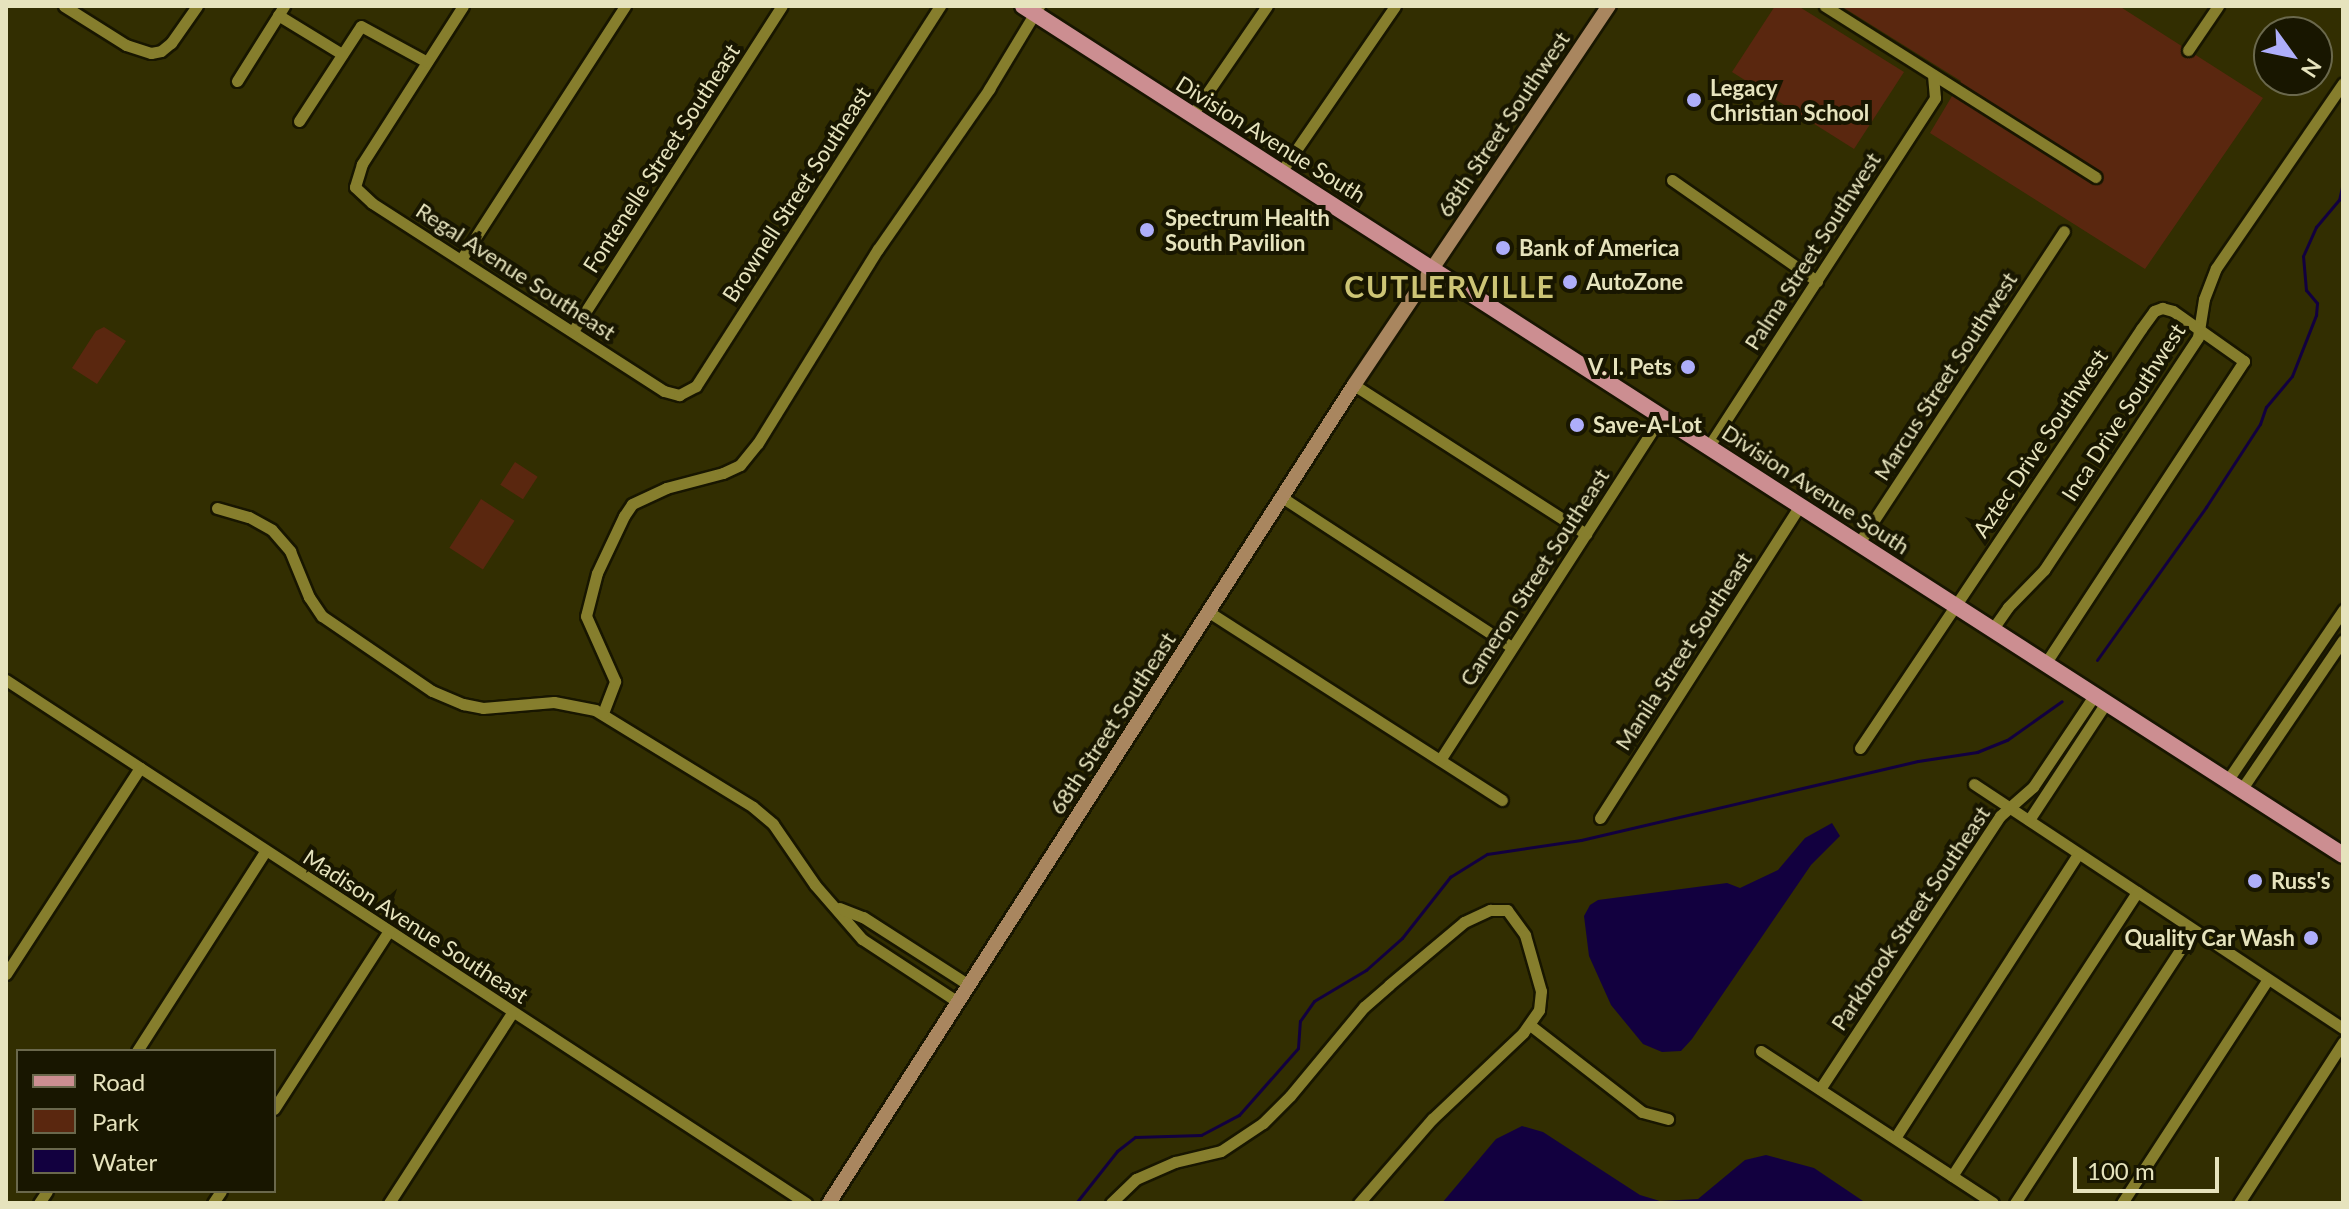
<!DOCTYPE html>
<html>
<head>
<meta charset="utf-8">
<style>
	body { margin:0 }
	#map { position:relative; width:2349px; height:1209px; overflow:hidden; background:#322e01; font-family:Lato,sans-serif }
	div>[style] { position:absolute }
	.green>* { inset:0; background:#5a270f; transform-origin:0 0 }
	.water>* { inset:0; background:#12003f }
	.stream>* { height:3px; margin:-1.5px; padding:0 1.5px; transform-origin:1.5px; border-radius:1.5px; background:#12003f }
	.roads { filter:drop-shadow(2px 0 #181600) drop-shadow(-2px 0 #181600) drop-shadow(0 2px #181600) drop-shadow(0 -2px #181600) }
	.minor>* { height:11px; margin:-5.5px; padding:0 5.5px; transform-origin:5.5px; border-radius:5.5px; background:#867e2d }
	.secondary>* { height:14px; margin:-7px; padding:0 7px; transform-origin:7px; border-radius:7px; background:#a9865f }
	.primary>* { height:16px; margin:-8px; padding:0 8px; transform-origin:8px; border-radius:8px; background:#cc8e91 }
	.dots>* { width:22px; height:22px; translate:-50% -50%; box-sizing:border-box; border:4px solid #181600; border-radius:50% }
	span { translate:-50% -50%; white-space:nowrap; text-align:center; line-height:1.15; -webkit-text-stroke:8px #181600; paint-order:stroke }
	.poi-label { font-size:22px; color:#e6e3bd; font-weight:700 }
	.left { translate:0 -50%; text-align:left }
	.right { translate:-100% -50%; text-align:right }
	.street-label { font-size:22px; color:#e6e3bd }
	.district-label { font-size:30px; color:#cdc575; font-weight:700; letter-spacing:2px }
	.frame { position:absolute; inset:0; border:8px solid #e6e3bd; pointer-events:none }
	.legend { position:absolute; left:16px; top:1049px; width:260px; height:144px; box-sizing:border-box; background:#181600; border:2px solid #6a684c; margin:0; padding:10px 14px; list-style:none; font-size:24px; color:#e6e3bd }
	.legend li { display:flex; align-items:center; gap:16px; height:40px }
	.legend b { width:40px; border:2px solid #6a684c }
	.north { position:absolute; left:2253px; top:16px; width:80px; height:80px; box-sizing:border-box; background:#181600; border:2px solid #6a684c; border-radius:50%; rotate:123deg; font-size:22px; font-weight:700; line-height:32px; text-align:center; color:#e6e3bd }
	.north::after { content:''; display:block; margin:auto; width:28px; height:36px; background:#aeaefa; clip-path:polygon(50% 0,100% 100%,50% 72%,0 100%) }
	.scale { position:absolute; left:2073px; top:1157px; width:146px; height:36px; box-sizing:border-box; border:4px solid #e6e3bd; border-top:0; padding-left:10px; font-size:24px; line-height:28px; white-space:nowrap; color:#e6e3bd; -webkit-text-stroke:6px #181600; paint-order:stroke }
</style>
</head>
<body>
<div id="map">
	<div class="green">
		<div style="clip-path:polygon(1775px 6px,1798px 6px,1904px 72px,1854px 149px,1732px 72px)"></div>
		<div style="clip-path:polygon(1841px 6px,2119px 6px,2263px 98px,2145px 269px,1930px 133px,1961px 81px)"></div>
		<div style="clip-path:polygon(104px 327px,126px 341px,97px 384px,72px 368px,96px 331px)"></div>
		<div style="left:515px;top:462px;width:27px;height:27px;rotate:33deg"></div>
		<div style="left:481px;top:499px;width:40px;height:58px;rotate:33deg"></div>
	</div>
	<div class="water">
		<div style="clip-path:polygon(1832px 823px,1840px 836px,1811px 865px,1692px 1039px,1681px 1051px,1662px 1052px,1643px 1044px,1611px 1005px,1589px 956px,1584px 916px,1590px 905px,1598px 900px,1727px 883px,1740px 888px,1778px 870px,1805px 838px)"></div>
		<div style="clip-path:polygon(1522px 1126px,1543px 1132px,1640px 1195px,1660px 1201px,1698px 1199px,1745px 1160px,1766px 1155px,1814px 1168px,1866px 1203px,1442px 1203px,1496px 1139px)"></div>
	</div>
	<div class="stream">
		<div style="left:2097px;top:660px;width:188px;rotate:-54.5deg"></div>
		<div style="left:2206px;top:507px;width:99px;rotate:-57deg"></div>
		<div style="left:2260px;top:424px;width:18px;rotate:-71deg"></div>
		<div style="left:2266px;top:407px;width:40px;rotate:-50deg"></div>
		<div style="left:2292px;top:376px;width:66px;rotate:-68.5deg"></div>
		<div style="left:2316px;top:315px;width:12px;rotate:-85deg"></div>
		<div style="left:2317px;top:303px;width:17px;rotate:-130deg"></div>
		<div style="left:2306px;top:290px;width:34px;rotate:-95deg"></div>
		<div style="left:2303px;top:256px;width:32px;rotate:-66deg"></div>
		<div style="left:2316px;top:227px;width:35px;rotate:-50deg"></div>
		<div style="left:2339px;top:200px;width:17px;rotate:-77deg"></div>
		<div style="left:1076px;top:1203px;width:66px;rotate:-51.7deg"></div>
		<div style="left:1117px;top:1151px;width:23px;rotate:-38deg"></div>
		<div style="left:1135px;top:1137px;width:66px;rotate:-1.7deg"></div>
		<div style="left:1201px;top:1135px;width:43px;rotate:-27.8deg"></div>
		<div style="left:1239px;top:1115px;width:89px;rotate:-48.6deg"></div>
		<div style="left:1298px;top:1048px;width:27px;rotate:-86deg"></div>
		<div style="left:1300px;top:1021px;width:24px;rotate:-55deg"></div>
		<div style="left:1314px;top:1001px;width:61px;rotate:-30.8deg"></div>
		<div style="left:1366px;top:970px;width:48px;rotate:-41.6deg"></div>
		<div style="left:1402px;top:938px;width:78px;rotate:-51.8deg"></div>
		<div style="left:1450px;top:877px;width:44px;rotate:-31.9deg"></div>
		<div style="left:1487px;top:854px;width:95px;rotate:-8.5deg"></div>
		<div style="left:1581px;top:840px;width:346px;rotate:-13.2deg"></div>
		<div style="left:1918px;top:761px;width:60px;rotate:-8.7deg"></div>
		<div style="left:1977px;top:752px;width:32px;rotate:-22deg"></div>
		<div style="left:2007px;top:740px;width:67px;rotate:-35.3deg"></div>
	</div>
	<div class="roads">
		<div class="minor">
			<div style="left:64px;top:6px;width:73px;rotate:32.2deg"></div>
			<div style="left:126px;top:45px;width:26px;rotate:18deg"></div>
			<div style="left:151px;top:53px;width:10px;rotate:-11deg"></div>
			<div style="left:161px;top:51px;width:13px;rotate:-39deg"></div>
			<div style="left:171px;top:43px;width:45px;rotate:-54.9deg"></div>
			<div style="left:463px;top:6px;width:188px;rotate:122.6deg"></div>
			<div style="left:362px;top:164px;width:24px;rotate:107deg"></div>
			<div style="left:355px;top:187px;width:23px;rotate:43deg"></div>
			<div style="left:372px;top:203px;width:347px;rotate:32.8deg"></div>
			<div style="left:664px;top:391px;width:16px;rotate:15deg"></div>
			<div style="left:679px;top:395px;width:19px;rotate:-28deg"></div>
			<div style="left:696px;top:386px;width:452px;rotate:-57.3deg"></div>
			<div style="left:1825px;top:6px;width:320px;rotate:32.3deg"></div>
			<div style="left:278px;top:15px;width:75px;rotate:31.4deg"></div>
			<div style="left:2188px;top:50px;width:53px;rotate:-55.7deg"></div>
			<div style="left:237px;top:81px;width:89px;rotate:-57.9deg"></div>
			<div style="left:1192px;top:115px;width:132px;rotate:-55.5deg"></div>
			<div style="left:299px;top:121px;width:113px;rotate:-56.9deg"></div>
			<div style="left:361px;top:26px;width:75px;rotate:28.6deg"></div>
			<div style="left:1281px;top:172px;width:201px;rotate:-55.5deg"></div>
			<div style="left:1672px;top:180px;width:177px;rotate:34.9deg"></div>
			<div style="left:462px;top:258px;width:300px;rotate:-57.1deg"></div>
			<div style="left:573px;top:331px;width:386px;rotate:-57.3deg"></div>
			<div style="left:1354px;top:385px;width:276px;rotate:32.7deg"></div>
			<div style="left:1709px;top:446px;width:415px;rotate:-57deg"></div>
			<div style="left:1935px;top:98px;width:23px;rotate:-95deg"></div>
			<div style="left:1283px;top:498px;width:273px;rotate:33.1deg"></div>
			<div style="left:217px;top:508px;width:33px;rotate:16deg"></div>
			<div style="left:249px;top:517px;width:26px;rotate:29deg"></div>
			<div style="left:272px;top:530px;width:28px;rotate:49deg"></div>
			<div style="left:290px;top:551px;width:50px;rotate:67.6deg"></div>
			<div style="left:309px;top:597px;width:23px;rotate:56deg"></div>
			<div style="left:322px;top:616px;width:133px;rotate:34.3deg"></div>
			<div style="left:432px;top:691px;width:34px;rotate:23deg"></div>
			<div style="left:463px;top:704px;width:20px;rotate:11deg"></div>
			<div style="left:483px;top:708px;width:71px;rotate:-4.8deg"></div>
			<div style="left:554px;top:702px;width:42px;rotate:11deg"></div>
			<div style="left:595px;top:710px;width:185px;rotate:31.5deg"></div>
			<div style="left:753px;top:807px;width:26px;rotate:40deg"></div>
			<div style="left:773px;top:824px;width:74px;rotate:55.5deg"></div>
			<div style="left:815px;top:885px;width:72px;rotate:49deg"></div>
			<div style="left:862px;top:939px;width:115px;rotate:33.3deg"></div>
			<div style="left:1859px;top:543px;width:373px;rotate:-56.7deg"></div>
			<div style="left:1209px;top:612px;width:348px;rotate:32.7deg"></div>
			<div style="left:1992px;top:630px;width:28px;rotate:-55deg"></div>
			<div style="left:2008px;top:607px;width:52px;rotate:-45.8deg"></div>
			<div style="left:2044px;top:570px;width:279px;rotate:-56.5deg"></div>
			<div style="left:2198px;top:337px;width:38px;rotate:-81deg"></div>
			<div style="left:2204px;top:299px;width:33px;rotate:-69deg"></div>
			<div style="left:2216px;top:268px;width:224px;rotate:-55.5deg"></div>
			<div style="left:6px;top:680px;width:956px;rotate:33.17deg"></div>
			<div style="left:603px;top:713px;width:34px;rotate:-69deg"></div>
			<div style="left:615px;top:681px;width:71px;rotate:-114deg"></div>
			<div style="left:586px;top:616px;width:44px;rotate:-75.7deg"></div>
			<div style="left:597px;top:573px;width:63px;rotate:-64.7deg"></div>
			<div style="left:624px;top:516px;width:14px;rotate:-56deg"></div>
			<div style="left:632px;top:504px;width:38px;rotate:-25deg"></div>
			<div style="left:666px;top:488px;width:59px;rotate:-14.7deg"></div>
			<div style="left:723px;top:473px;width:19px;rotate:-25deg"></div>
			<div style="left:740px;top:465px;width:28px;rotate:-51deg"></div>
			<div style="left:758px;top:443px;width:228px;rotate:-58.3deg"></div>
			<div style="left:878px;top:249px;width:195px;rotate:-55.2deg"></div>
			<div style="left:989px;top:89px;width:97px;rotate:-58.9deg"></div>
			<div style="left:1860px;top:748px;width:505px;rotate:-56.15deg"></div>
			<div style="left:2141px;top:329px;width:22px;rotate:-54deg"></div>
			<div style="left:2154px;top:311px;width:9px;rotate:-21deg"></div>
			<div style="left:2162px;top:308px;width:11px;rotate:15deg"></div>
			<div style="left:2173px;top:311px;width:87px;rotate:35.2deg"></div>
			<div style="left:2244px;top:361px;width:363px;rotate:123.3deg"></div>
			<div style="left:1440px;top:760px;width:409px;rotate:-57.2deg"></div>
			<div style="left:2227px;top:781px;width:207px;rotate:-55.8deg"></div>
			<div style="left:1974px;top:784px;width:442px;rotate:33.5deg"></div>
			<div style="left:2241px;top:790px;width:181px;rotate:-55.8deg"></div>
			<div style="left:1600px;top:818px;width:371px;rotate:-57.4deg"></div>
			<div style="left:2029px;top:820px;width:140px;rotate:-56.7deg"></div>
			<div style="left:839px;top:908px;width:26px;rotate:21deg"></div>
			<div style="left:863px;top:917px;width:126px;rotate:32.7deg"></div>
			<div style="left:6px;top:974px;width:246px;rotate:-57deg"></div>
			<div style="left:1530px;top:1025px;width:142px;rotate:37.8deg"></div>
			<div style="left:1642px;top:1112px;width:27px;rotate:15deg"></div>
			<div style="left:137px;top:1051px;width:237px;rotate:-57.3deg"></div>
			<div style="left:1761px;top:1051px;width:277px;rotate:33.2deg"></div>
			<div style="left:1820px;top:1089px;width:327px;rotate:-56.6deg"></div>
			<div style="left:2000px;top:816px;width:44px;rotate:-41.3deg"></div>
			<div style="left:2033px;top:787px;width:110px;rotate:-56.2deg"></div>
			<div style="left:274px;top:1109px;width:211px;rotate:-57.2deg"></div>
			<div style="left:1895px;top:1138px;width:338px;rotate:-57.2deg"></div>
			<div style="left:1952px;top:1176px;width:339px;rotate:-56.9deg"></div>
			<div style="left:39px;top:1203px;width:14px;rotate:-56deg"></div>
			<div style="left:213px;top:1203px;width:14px;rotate:-56deg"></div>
			<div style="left:389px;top:1203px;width:226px;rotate:-57.1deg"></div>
			<div style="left:1111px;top:1203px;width:35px;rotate:-44deg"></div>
			<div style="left:1136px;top:1179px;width:43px;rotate:-23.6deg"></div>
			<div style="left:1175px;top:1162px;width:47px;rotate:-13.4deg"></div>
			<div style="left:1221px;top:1151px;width:50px;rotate:-33.7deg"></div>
			<div style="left:1263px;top:1123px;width:38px;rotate:-45deg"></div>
			<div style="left:1290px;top:1096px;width:116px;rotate:-50.3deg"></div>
			<div style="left:1364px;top:1007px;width:33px;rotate:-41deg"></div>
			<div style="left:1389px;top:985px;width:98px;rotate:-40deg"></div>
			<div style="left:1464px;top:922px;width:29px;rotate:-25deg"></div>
			<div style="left:1490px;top:910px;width:17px"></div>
			<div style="left:1507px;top:910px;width:31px;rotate:54deg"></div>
			<div style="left:1525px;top:935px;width:58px;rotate:74.1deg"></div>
			<div style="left:1541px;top:991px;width:19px;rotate:96deg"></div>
			<div style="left:1539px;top:1010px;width:28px;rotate:125deg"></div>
			<div style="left:1523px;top:1033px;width:125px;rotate:136.6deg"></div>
			<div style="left:1432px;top:1119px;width:111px;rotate:131deg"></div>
			<div style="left:2015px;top:1203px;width:326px;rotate:-56.9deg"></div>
			<div style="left:2122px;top:1203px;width:267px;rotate:-56.9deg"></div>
			<div style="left:2239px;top:1203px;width:192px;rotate:-57.1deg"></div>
		</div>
		<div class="secondary">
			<div style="left:829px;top:1203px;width:972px;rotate:-57.31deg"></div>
			<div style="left:1354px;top:385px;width:457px;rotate:-56.1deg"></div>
		</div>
		<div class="primary">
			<div style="left:1023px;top:6px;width:1569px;rotate:32.75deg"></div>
		</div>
	</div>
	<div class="dots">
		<div style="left:1694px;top:100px;background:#aeaefa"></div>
		<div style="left:1147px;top:230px;background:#aeaefa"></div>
		<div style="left:1503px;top:248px;background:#aeaefa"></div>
		<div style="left:1570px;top:282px;background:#aeaefa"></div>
		<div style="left:1688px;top:367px;background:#aeaefa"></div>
		<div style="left:1577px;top:425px;background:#aeaefa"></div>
		<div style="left:2255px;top:881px;background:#aeaefa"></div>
		<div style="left:2311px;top:938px;background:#aeaefa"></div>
	</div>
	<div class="poi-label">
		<span class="left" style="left:1710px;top:100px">Legacy<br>Christian School</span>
		<span class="left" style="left:1165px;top:230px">Spectrum Health<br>South Pavilion</span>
		<span class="left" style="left:1519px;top:248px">Bank of America</span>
		<span class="left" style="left:1586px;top:282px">AutoZone</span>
		<span class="right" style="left:1672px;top:367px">V. I. Pets</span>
		<span class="left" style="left:1593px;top:425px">Save-A-Lot</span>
		<span class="left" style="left:2271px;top:881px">Russ's</span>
		<span class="right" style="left:2295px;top:938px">Quality Car Wash</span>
	</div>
	<div class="street-label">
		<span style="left:1503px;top:124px;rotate:-56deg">68th Street Southwest</span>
		<span style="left:1271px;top:139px;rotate:32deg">Division Avenue South</span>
		<span style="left:661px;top:158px;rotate:-57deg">Fontenelle Street Southeast</span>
		<span style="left:796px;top:194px;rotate:-57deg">Brownell Street Southeast</span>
		<span style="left:1812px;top:251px;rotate:-57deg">Palma Street Southwest</span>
		<span style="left:516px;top:271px;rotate:33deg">Regal Avenue Southeast</span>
		<span style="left:1945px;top:376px;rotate:-57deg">Marcus Street Southwest</span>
		<span style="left:2123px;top:412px;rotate:-57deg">Inca Drive Southwest</span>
		<span style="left:2040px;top:443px;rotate:-56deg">Aztec Drive Southwest</span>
		<span style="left:1816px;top:489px;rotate:33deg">Division Avenue South</span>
		<span style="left:1534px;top:577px;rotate:-57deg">Cameron Street Southeast</span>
		<span style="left:1683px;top:651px;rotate:-57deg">Manila Street Southeast</span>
		<span style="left:1112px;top:723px;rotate:-57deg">68th Street Southeast</span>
		<span style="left:1910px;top:918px;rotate:-56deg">Parkbrook Street Southeast</span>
		<span style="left:416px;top:926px;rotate:33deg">Madison Avenue Southeast</span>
	</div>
	<div class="district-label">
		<span style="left:1450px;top:286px">CUTLERVILLE</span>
	</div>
	<div class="frame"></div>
	<ul class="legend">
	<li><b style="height:10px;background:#cc8e91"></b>Road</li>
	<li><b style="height:22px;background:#5a270f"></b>Park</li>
	<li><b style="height:22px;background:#12003f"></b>Water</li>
	</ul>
	<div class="north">N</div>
	<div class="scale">100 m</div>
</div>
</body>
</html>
